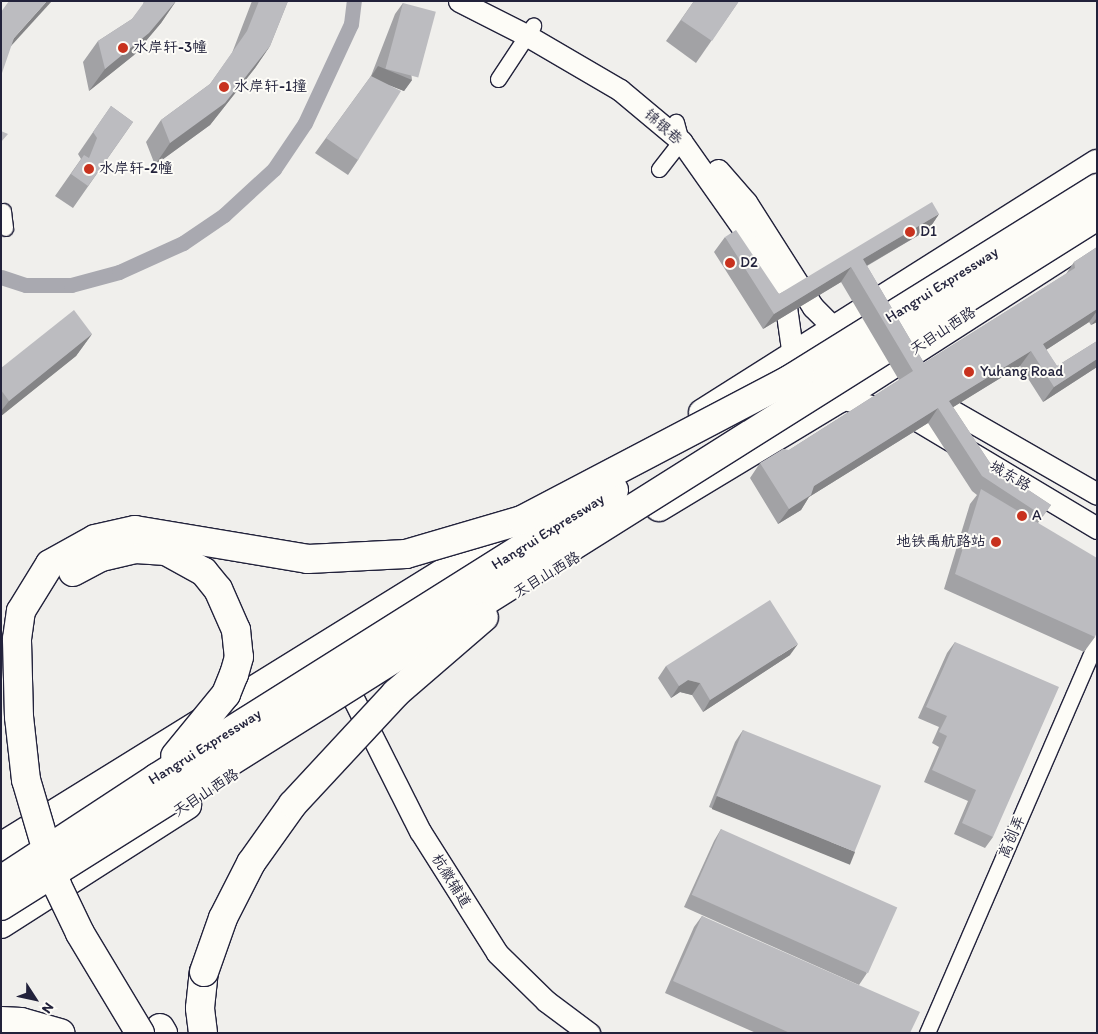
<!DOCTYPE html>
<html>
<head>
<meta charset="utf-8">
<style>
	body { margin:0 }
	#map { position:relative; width:1098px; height:1034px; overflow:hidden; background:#f0efec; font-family:Itim,"LXGW WenKai TC",sans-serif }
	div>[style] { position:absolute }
	.canal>* { height:15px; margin:-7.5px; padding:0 7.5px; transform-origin:7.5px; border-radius:7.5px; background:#a9a9b0 }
	.roads { filter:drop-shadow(1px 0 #22223b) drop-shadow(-1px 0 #22223b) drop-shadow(0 1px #22223b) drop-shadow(0 -1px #22223b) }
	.street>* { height:15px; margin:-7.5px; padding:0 7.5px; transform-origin:7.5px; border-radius:7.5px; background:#fdfcf7 }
	.secondary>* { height:21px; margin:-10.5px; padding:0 10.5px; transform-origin:10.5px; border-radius:10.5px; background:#fdfcf7 }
	.highway>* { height:28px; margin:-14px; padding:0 14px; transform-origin:14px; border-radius:14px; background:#fdfcf7 }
	.bridges { filter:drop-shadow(1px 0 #22223b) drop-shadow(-1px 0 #22223b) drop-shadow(0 1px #22223b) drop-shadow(0 -1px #22223b) }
	.highway-bridge>* { height:28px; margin:-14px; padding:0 14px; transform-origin:14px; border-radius:14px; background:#fdfcf7 }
	.wall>* { inset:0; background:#a2a2a5 }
	.shaded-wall>* { inset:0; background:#848486; transform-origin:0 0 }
	.building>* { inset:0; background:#bcbcc0; transform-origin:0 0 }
	.dots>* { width:14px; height:14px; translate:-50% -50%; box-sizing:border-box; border:2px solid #fdfcf7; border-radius:50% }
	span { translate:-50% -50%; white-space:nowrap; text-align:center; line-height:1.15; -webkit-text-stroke:4px #fdfcf7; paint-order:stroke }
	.poi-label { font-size:15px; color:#22223b }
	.left { translate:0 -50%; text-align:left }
	.right { translate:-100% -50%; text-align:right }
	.street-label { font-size:15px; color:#22223b }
	.frame { position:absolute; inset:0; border:2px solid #22223b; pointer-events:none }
	.north { position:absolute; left:10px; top:974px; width:50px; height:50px; -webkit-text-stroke:4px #fdfcf7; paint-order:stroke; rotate:125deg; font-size:14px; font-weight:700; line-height:20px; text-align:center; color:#22223b }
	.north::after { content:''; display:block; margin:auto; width:18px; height:22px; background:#22223b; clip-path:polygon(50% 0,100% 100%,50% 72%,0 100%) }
</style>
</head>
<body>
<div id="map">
	<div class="canal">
		<div style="left:1px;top:277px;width:26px;rotate:18deg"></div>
		<div style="left:26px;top:285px;width:45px"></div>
		<div style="left:71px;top:285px;width:50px;rotate:-15.2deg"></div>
		<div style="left:119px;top:272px;width:70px;rotate:-24.4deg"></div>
		<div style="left:183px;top:243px;width:50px;rotate:-34.3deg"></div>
		<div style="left:224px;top:215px;width:68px;rotate:-42.6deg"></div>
		<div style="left:274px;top:169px;width:55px;rotate:-56deg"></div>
		<div style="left:305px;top:123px;width:109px;rotate:-65.1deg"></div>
		<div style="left:351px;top:24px;width:23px;rotate:-83deg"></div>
	</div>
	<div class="roads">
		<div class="street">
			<div style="left:498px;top:79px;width:64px;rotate:-56.6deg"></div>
			<div style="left:659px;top:169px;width:36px;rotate:-52deg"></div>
			<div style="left:681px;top:141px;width:20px;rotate:-105deg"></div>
			<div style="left:3px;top:211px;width:17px;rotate:83deg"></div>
			<div style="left:927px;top:1033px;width:428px;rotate:-66.6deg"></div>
		</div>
		<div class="secondary">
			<div style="left:459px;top:1px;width:75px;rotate:26.9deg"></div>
			<div style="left:526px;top:35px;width:109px;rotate:30.3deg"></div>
			<div style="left:620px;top:90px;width:80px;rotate:39.9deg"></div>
			<div style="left:681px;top:141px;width:149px;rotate:54.8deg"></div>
			<div style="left:767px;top:263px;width:48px;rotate:66.6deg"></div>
			<div style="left:786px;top:307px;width:49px;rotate:81.9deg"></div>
			<div style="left:793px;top:356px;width:15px;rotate:42deg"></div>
			<div style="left:718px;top:170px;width:43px;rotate:48.8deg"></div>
			<div style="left:746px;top:202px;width:125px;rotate:57.5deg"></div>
			<div style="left:813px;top:307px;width:33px;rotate:45deg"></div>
			<div style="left:836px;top:330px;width:14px;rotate:21deg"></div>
			<div style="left:832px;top:391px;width:11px;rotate:41deg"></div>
			<div style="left:840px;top:398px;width:72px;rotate:14.4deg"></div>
			<div style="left:910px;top:416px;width:218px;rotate:30.9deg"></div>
			<div style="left:932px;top:399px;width:190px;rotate:29.9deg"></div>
			<div style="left:353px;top:698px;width:149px;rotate:63.3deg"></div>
			<div style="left:420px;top:831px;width:144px;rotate:57.7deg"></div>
			<div style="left:497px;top:953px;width:69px;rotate:44.4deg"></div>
			<div style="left:546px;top:1001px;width:54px;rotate:36.7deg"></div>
		</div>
		<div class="highway">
			<div style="left:703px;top:413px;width:466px;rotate:-32.3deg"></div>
			<div style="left:659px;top:507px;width:211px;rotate:-31.1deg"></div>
			<div style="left:840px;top:398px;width:295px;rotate:-32.8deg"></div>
			<div style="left:1px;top:847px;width:615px;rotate:-31.78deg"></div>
			<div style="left:1px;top:924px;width:221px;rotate:-32.6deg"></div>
			<div style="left:1px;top:1021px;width:20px;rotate:3deg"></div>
			<div style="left:21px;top:1022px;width:41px;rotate:15.8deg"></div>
			<div style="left:160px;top:1028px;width:6px;rotate:59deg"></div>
			<div style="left:203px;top:1033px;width:25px;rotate:-97deg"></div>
			<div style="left:200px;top:1008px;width:36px;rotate:-84deg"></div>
		</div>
	</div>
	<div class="bridges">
		<div class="highway-bridge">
			<div style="left:784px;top:383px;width:369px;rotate:-31.9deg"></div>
			<div style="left:73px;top:572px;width:32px;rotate:-28deg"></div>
			<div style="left:101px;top:557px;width:36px;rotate:-13deg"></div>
			<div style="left:136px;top:549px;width:30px;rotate:4deg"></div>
			<div style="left:166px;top:551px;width:43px;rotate:28.9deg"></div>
			<div style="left:204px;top:572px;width:22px;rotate:51deg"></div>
			<div style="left:218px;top:589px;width:45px;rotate:66.3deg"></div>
			<div style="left:236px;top:630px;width:27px;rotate:84deg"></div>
			<div style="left:239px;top:657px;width:18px;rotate:106deg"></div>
			<div style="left:234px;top:674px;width:22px;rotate:112deg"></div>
			<div style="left:226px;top:694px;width:80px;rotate:129.4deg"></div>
			<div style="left:1px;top:880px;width:186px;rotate:-33.3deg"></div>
			<div style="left:156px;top:778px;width:541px;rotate:-32.16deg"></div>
			<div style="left:1px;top:906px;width:1295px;rotate:-32.19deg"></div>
			<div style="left:204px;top:972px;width:57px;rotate:-70.6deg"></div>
			<div style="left:223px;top:918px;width:62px;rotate:-63deg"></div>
			<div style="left:251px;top:863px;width:72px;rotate:-54.6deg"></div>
			<div style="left:293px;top:804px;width:151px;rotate:-47.1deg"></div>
			<div style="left:396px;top:693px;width:116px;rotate:-40.8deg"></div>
			<div style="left:140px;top:1033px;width:117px;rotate:-121deg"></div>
			<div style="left:80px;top:933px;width:53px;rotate:-115.6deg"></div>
			<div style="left:57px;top:885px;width:109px;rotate:-106.4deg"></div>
			<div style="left:26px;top:780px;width:63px;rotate:-96.3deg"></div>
			<div style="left:19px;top:717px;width:78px;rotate:-91.5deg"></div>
			<div style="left:17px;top:639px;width:28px;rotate:-82deg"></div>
			<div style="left:21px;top:611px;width:55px;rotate:-58.3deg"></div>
			<div style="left:50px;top:564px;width:51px;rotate:-29.1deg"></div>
			<div style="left:95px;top:539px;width:41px;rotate:-12.7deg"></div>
			<div style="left:135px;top:530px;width:175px;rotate:9.5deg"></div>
			<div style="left:308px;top:559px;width:98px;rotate:-2.9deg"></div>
			<div style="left:406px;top:554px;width:121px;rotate:-16.3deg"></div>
			<div style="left:522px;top:520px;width:314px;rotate:-27.7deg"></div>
		</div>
	</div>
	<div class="wall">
		<div style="clip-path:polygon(144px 1px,176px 1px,161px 23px,134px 55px,89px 91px,83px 62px,98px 41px,132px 19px,143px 5px)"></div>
		<div style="clip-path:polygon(252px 1px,288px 1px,270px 46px,255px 68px,210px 125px,155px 165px,146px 142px,161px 120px,210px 84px,232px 53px)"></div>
		<div style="clip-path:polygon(694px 1px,739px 1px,696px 63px,666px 41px)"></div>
		<div style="clip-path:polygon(403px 3px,412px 80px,404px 91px,390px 85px,358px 160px,348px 175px,315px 153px,371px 76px,395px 14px)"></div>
		<div style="clip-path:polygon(111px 106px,133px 122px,73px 208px,55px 196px,81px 159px,78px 154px)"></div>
		<div style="clip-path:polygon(939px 214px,929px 229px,867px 266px,924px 363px,1066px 274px,1074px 262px,1097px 247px,1097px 322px,1091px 325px,1089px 322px,1046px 350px,1057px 366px,1097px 341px,1097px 367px,1043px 402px,1020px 366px,953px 407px,992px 466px,1051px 505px,1038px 523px,1095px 637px,1084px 652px,944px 589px,970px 504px,977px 495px,972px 491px,928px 423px,809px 497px,801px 510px,778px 524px,750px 478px,760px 463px,789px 450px,899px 380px,841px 282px,763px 329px,714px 252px,725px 237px,779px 294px)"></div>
		<div style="clip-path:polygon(92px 334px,76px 356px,1px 416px,1px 368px)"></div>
		<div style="clip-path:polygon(955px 642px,993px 837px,985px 848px,954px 834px,968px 801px,924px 782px,939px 747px,932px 743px,939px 727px,918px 718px,947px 653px)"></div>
		<div style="clip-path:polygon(790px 655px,703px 712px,692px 695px,680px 692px,671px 698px,658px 678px,666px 666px)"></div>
		<div style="clip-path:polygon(743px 730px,847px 863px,709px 807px,735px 742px)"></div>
		<div style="clip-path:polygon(721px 829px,867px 973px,859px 985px,684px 907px,714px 841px)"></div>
		<div style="clip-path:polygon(702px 916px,910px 1033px,756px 1033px,665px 993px,694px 927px)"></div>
	</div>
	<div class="shaded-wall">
		<div style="clip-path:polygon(47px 1px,52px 1px,1px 57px,14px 38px)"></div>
		<div style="clip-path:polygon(176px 1px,161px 23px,134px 55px,89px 91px,105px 69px)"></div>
		<div style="clip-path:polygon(270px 46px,255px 68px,210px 125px,155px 165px,170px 143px)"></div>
		<div style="clip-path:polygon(378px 66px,412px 80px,404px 91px,370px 78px)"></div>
		<div style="clip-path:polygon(939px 214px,929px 229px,854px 273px,863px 259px)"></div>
		<div style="clip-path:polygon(851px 267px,841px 282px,763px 329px,774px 314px)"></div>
		<div style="clip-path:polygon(1097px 309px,1097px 311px,1089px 322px,1035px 357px,1043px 344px)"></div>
		<div style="clip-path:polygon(1097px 318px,1097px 322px,1091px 325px)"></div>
		<div style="clip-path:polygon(92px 334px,76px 356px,1px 416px,1px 411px,9px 401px)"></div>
		<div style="clip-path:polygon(1031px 351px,1020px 366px,942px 414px,949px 401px)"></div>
		<div style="clip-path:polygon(1097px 359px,1097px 367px,1043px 402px,1054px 387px)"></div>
		<div style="clip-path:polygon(938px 408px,928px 423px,809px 497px,801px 510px,778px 524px,789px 509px,814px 486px)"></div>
		<div style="clip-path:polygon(798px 644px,790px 655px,703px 712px,710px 700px)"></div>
		<div style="clip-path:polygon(688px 680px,700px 683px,692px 695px,680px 692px,671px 698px,679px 686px)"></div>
		<div style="left:717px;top:796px;width:149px;height:14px;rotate:22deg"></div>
	</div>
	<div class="building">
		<div style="clip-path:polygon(9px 1px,47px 1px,14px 38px,1px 76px,1px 12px)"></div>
		<div style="clip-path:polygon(145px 1px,176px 1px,149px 33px,105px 69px,98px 41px,132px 19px)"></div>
		<div style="clip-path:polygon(259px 1px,288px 1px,270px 46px,225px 103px,170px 143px,161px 120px,210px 84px,247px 31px)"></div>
		<div style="clip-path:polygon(694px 1px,739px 1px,712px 41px,681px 20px)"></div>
		<div style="left:403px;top:3px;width:34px;height:68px;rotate:15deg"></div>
		<div style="clip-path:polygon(371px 76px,401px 91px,358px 160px,326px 138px)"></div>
		<div style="clip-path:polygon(111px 106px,133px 122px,88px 186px,71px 174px,84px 155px,89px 158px,97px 138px,93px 132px)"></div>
		<div style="clip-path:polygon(1px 131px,8px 134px,1px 142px)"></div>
		<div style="clip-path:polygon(932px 202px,939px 214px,863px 259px,924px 363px,1075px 268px,1074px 262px,1097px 247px,1097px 309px,1043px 344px,1057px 366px,1097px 341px,1097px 359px,1054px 387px,1031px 351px,949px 401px,992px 466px,1051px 505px,1043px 516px,982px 476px,938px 408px,814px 486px,811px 495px,789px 509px,760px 463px,783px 449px,789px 450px,913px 371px,851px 267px,774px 314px,725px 237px,736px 230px,779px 294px)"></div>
		<div style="clip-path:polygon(74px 310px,92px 334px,9px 401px,1px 390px,1px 368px)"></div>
		<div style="clip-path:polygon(981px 489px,1097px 558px,1097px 632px,1095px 637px,955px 574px)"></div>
		<div style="clip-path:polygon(770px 600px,798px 644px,710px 700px,700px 683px,688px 680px,679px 686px,666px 666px)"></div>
		<div style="clip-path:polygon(955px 642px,1059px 687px,993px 837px,962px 823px,976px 790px,932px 770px,947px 736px,939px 732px,947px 716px,926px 707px)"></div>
		<div style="left:743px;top:730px;width:149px;height:71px;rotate:22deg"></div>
		<div style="left:721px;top:829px;width:193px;height:72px;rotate:24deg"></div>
		<div style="clip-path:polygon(702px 916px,920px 1012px,910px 1033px,790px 1033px,673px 981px)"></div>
	</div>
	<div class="dots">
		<div style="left:123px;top:48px;background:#c8321e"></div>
		<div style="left:224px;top:87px;background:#c8321e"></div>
		<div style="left:89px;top:169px;background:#c8321e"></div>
		<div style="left:910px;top:232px;background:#c8321e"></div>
		<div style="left:730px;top:263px;background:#c8321e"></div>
		<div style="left:969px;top:372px;background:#c8321e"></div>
		<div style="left:1022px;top:516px;background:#c8321e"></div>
		<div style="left:996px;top:542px;background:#c8321e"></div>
	</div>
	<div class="poi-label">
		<span class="left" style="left:133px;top:48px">水岸轩-3幢</span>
		<span class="left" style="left:234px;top:87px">水岸轩-1撞</span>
		<span class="left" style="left:99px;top:169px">水岸轩-2幢</span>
		<span class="left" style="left:920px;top:232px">D1</span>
		<span class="left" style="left:740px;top:263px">D2</span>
		<span class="left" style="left:980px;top:372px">Yuhang Road</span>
		<span class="left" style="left:1032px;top:516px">A</span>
		<span class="right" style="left:986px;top:542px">地铁禹航路站</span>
	</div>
	<div class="street-label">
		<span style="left:663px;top:127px;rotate:41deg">锦银巷</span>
		<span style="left:942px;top:285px;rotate:-32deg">Hangrui Expressway</span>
		<span style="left:943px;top:331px;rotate:-33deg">天目山西路</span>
		<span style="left:1010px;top:476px;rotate:31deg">城东路</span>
		<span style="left:548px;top:532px;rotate:-32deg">Hangrui Expressway</span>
		<span style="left:547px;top:575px;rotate:-31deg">天目山西路</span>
		<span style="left:205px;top:747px;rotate:-32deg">Hangrui Expressway</span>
		<span style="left:206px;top:793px;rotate:-33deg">天目山西路</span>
		<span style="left:1012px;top:837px;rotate:-67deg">高创弄</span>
		<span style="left:451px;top:881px;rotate:58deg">杭徽辅道</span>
	</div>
	<div class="frame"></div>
	<div class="north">N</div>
</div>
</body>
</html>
